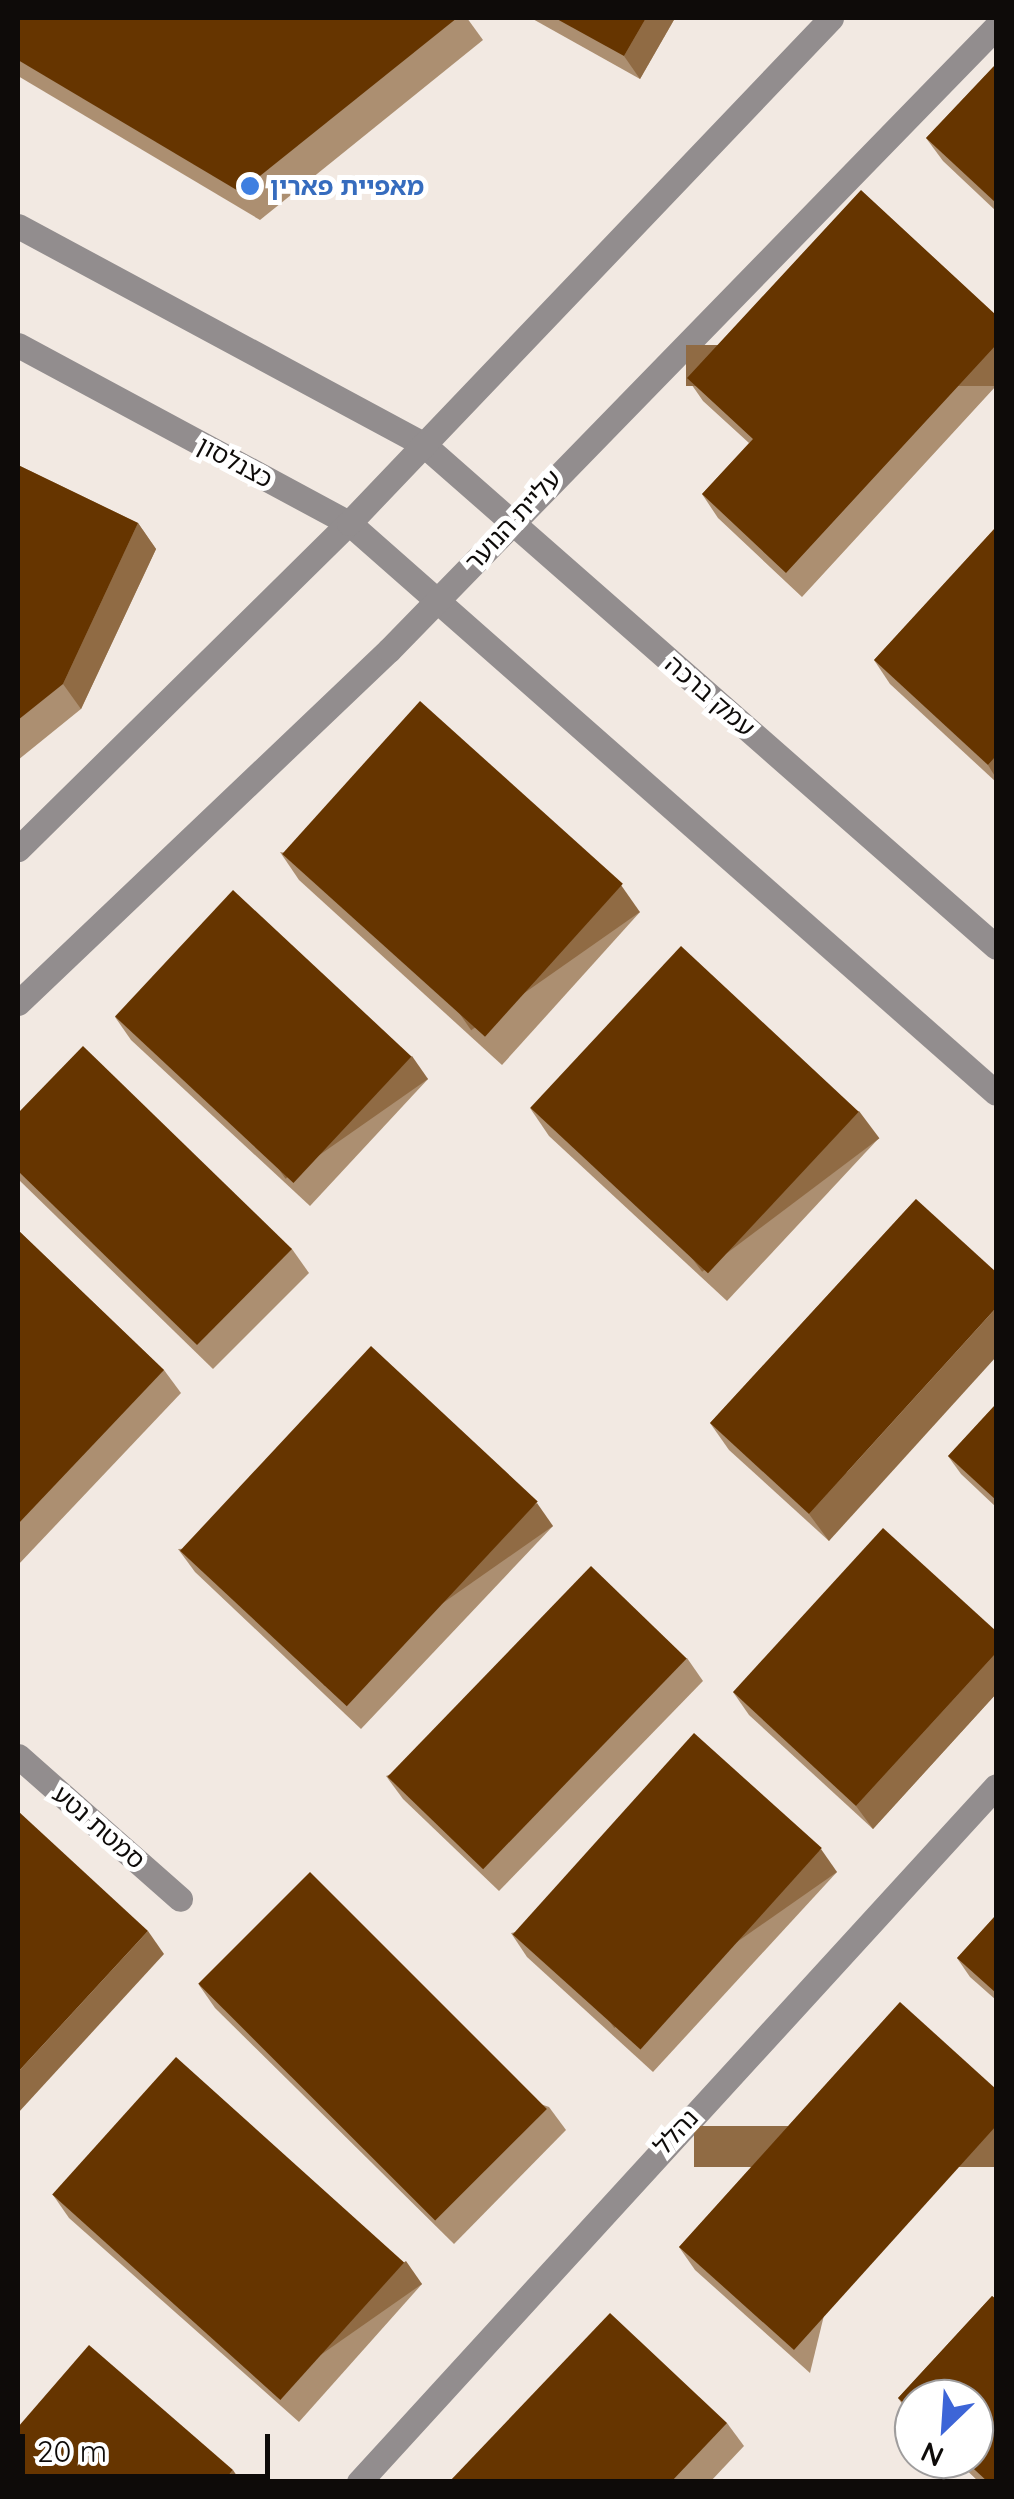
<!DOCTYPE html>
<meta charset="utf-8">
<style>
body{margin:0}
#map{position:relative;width:1014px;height:2499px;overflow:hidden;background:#f2e9e2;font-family:Quicksand,"Noto Sans Hebrew",sans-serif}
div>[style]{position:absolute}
.minor>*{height:25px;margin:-12.5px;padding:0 12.5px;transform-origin:12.5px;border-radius:12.5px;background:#928d8e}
.tertiary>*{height:25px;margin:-12.5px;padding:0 12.5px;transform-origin:12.5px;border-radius:12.5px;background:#928d8e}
.wall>*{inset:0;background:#ac8f71}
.shaded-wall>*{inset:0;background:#906b44;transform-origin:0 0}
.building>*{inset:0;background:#663500;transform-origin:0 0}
.dots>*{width:28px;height:28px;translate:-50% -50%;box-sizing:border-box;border:5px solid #fff;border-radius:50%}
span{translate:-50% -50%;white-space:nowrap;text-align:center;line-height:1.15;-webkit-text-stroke:10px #fff;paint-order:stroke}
.shop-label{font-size:25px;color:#366cbe;font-weight:700}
.left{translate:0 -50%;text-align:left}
.street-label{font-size:25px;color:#0e0b09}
.frame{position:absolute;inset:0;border:20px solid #0e0b09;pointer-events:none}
.north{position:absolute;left:894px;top:2379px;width:100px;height:100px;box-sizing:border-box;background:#fff;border:2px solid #9f9d9d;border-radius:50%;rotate:205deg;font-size:28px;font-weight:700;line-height:40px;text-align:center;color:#0e0b09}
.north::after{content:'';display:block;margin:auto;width:35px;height:45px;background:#3d65d7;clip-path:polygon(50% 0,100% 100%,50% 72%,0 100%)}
.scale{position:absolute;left:20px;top:2434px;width:250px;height:45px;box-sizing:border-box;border:5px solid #0e0b09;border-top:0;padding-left:12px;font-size:30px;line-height:35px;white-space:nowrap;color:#0e0b09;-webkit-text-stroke:8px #fff;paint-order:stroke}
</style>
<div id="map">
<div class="minor">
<div style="left:18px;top:1756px;width:216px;rotate:41.4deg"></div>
<div style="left:359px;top:2482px;width:943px;rotate:-47.53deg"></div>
</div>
<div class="tertiary">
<div style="left:18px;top:226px;width:461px;rotate:28.3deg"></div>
<div style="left:424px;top:445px;width:761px;rotate:41.27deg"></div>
<div style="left:18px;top:345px;width:376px;rotate:28.3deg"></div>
<div style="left:349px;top:523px;width:862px;rotate:41.38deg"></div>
<div style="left:18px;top:849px;width:465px;rotate:-44.6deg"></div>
<div style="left:349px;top:523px;width:698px;rotate:-46.33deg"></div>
<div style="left:18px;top:1003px;width:512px;rotate:-43.58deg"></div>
<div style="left:389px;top:650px;width:870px;rotate:-45.75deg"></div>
</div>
<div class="wall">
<div style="clip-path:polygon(18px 18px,467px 18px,483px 40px,260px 220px,18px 76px)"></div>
<div style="clip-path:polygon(531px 18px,675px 18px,640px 79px)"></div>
<div style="clip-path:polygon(996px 64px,996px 211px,943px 161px,926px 138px)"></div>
<div style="clip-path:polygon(996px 315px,996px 386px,802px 597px,718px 518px,702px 494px,749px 443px,703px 401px,687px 378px)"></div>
<div style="clip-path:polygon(18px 465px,138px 523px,156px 549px,81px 709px,18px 760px)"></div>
<div style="clip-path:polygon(996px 527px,996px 782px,890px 684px,874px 660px)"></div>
<div style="clip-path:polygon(280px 852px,640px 912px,502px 1065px,299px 880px)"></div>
<div style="clip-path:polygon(115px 1017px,428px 1079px,310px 1206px,131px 1040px)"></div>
<div style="clip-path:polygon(530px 1108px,879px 1138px,727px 1301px,549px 1136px)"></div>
<div style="clip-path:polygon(18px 1113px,292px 1249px,309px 1273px,213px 1369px,18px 1179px)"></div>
<div style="clip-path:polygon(916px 1199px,829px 1541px,729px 1450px,710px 1423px)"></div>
<div style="clip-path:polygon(18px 1230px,164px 1370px,181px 1393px,18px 1565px)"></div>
<div style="clip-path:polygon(996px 1404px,996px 1507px,961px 1474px,948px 1456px)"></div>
<div style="clip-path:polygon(553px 1526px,361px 1729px,195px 1572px,178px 1549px)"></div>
<div style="clip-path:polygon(996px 1631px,996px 1694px,873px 1829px,749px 1715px,733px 1692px)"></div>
<div style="clip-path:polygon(687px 1658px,703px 1681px,499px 1891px,403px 1799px,386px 1776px)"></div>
<div style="clip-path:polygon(837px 1872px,653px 2072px,527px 1957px,511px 1933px)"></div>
<div style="clip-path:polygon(996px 1915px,996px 2000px,970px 1977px,957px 1958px)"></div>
<div style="clip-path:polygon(199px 1985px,549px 2107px,566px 2130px,454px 2244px,215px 2008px)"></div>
<div style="clip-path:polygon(900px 2002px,810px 2373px,695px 2270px,679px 2247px)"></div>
<div style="clip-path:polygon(53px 2195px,422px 2284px,299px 2422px,69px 2218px)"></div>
<div style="clip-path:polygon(992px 2296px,996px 2299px,996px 2482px,979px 2482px,955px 2459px,974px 2459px,974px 2399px,914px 2399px,914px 2421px,898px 2398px)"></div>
<div style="clip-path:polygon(727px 2423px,744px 2446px,710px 2482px,449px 2482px)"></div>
</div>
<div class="shaded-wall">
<div style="clip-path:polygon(646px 18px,675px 18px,640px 79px,624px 56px)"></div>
<div style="left:996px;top:345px;width:41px;height:310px;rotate:90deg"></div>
<div style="clip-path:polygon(138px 523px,156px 549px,81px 709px,63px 684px)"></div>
<div style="clip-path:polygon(996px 756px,996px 778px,988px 765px)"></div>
<div style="left:621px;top:885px;width:33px;height:206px;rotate:55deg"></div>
<div style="left:412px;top:1056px;width:28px;height:174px;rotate:55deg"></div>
<div style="left:859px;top:1111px;width:34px;height:222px;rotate:53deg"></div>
<div style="clip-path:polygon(996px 1308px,996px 1357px,829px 1541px,809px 1514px)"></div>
<div style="left:537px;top:1503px;width:28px;height:279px;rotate:55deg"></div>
<div style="clip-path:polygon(996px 1653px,996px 1694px,873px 1829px,856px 1806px)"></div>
<div style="left:821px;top:1849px;width:28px;height:272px;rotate:55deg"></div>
<div style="clip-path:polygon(148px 1931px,164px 1954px,18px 2113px,18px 2072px)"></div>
<div style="left:996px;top:2126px;width:41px;height:302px;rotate:90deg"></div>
<div style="left:406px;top:2261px;width:28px;height:185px;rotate:55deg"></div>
<div style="clip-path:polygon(233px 2470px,241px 2482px,223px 2482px)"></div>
</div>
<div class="building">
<div style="clip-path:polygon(18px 18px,457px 18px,240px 192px,18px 60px)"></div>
<div style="clip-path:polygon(555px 18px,646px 18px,624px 56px)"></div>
<div style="clip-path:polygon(996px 64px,996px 203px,926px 138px)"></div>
<div style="clip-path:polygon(861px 190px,996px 315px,996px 345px,786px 573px,702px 494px,753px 439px,687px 378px)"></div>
<div style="clip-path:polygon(18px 465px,138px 523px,63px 684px,18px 720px)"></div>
<div style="clip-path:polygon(996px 527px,996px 756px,988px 765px,874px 660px)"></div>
<div style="left:420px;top:701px;width:273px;height:206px;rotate:42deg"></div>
<div style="left:233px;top:890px;width:244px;height:173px;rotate:43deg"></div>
<div style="left:681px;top:946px;width:243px;height:221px;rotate:43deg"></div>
<div style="clip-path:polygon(83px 1046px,292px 1249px,197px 1345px,18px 1171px,18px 1113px)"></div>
<div style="clip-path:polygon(916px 1199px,996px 1272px,996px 1308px,809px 1514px,710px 1423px)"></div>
<div style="clip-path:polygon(18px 1230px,164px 1370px,18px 1524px)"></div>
<div style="left:371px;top:1346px;width:228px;height:280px;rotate:43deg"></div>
<div style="clip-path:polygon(996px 1404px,996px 1500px,948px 1456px)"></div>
<div style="clip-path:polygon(883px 1528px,996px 1631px,996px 1653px,856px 1806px,733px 1692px)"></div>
<div style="left:591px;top:1566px;width:133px;height:293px;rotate:44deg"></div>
<div style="left:694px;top:1733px;width:172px;height:271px;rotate:42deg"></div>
<div style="clip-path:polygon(18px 1811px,148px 1931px,18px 2072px)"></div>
<div style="left:310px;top:1872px;width:335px;height:158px;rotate:45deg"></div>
<div style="clip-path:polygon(996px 1915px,996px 1993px,957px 1958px)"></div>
<div style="clip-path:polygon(900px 2002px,996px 2089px,996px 2126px,794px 2350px,679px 2247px)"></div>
<div style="left:176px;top:2057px;width:307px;height:185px;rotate:42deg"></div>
<div style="clip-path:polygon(992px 2296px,996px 2299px,996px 2482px,988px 2482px,963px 2459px,974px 2459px,974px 2399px,914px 2399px,914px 2413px,898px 2398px)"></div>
<div style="clip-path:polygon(610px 2313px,727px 2423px,671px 2482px,449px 2482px)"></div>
<div style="clip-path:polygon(89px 2345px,233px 2470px,223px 2482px,18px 2482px,18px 2427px)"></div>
</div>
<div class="dots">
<div style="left:250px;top:186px;background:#3f7fe0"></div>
</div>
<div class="shop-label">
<span class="left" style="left:270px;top:186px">מאפיית פארין</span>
</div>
<div class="street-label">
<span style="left:235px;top:462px;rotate:28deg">כצנלסון</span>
<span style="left:513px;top:520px;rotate:-47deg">עליית הנוער</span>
<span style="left:710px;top:696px;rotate:41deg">עמק ברכה</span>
<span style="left:99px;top:1827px;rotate:41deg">סמטת נטע</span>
<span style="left:676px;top:2132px;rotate:-47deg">נהלל</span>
</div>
<div class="frame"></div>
<div class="north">N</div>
<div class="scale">20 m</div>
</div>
